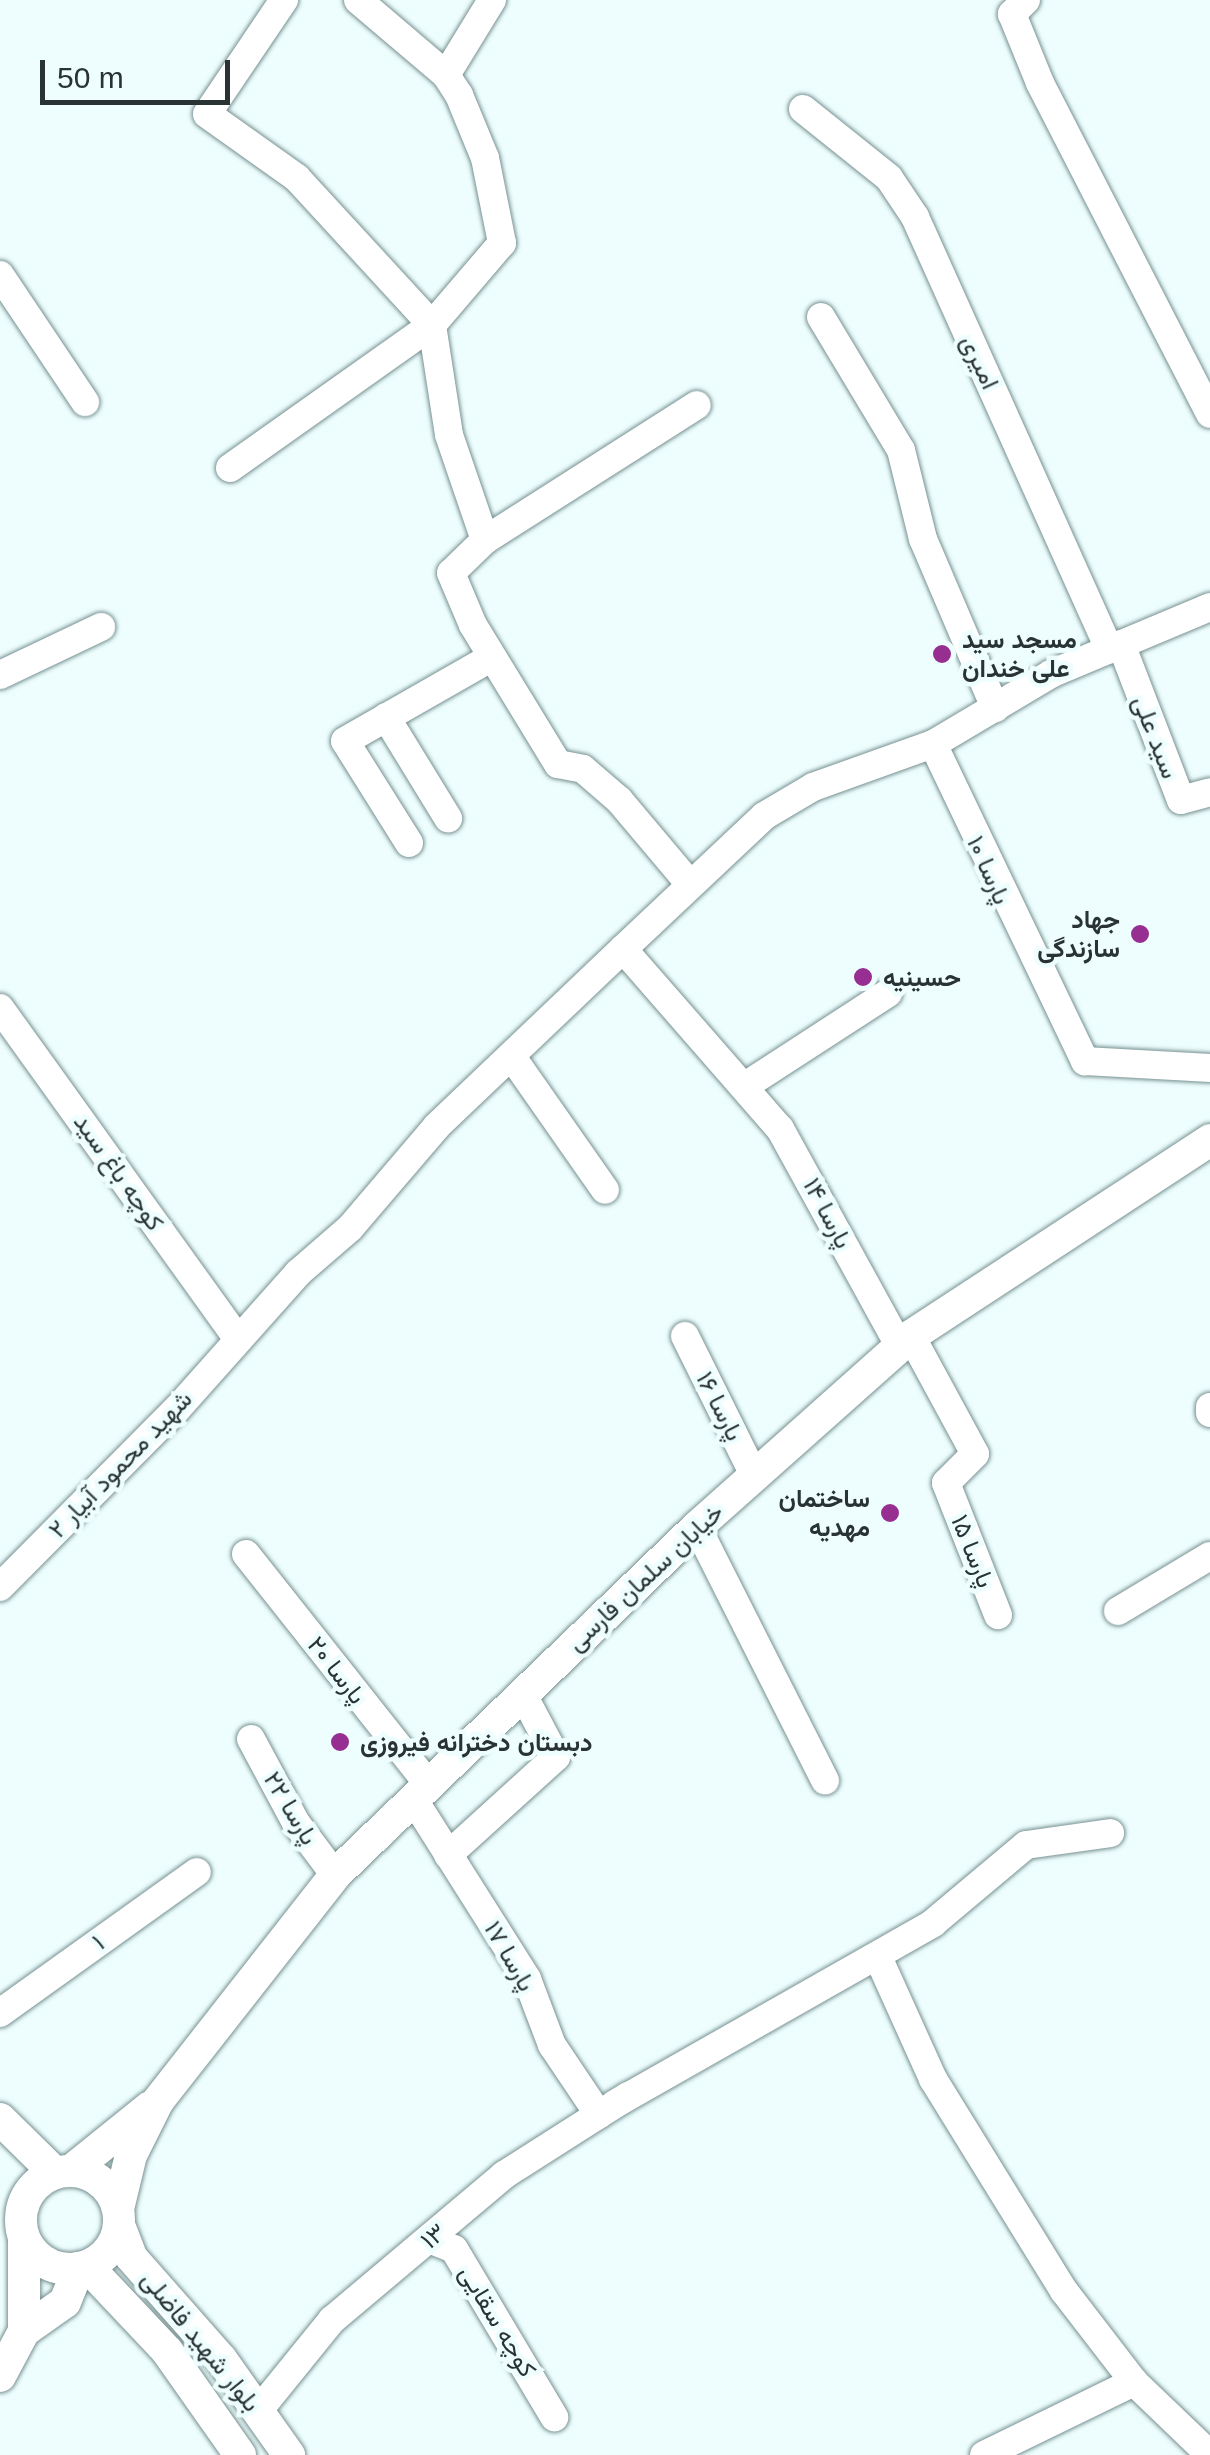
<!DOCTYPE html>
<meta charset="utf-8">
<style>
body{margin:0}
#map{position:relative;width:1210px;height:2455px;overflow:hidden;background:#eefefe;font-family:Helvetica,Vazirmatn,sans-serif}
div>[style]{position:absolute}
.roads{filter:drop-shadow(0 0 2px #779091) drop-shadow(0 0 2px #779091)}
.minor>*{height:28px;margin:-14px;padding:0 14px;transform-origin:14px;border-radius:14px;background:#fff}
.major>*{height:32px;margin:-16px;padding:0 16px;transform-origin:16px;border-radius:16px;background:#fff}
.major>.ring{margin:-16px;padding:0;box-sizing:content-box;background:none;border:32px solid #fff;border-radius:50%}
.dots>*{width:28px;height:28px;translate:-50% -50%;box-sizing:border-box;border:5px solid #eefefe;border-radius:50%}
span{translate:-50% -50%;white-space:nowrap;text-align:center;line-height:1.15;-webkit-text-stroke:9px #eefefe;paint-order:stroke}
.street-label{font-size:25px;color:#293334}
.poi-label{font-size:25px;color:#293334;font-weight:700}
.left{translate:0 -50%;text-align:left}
.right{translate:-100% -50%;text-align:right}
.scale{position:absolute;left:40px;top:60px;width:190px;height:45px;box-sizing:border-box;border:5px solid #293334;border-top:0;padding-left:12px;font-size:30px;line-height:35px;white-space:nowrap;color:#293334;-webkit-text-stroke:8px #eefefe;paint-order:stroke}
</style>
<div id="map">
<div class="roads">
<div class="minor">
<div style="left:358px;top:0;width:116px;rotate:40.4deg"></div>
<div style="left:446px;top:75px;width:24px;rotate:57deg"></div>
<div style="left:459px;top:95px;width:68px;rotate:67.6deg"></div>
<div style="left:485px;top:158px;width:87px;rotate:78.7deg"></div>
<div style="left:502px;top:243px;width:108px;rotate:130.5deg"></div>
<div style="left:432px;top:325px;width:111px;rotate:81.2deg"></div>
<div style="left:449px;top:435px;width:111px;rotate:71.1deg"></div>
<div style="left:485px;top:540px;width:47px;rotate:135.9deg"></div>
<div style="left:451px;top:573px;width:56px;rotate:67.1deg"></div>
<div style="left:473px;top:625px;width:163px;rotate:58.6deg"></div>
<div style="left:558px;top:764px;width:25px;rotate:11deg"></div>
<div style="left:583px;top:769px;width:48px;rotate:40.7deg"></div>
<div style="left:619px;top:800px;width:109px;rotate:49.9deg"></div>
<div style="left:1026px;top:0;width:20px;rotate:135deg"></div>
<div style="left:1012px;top:14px;width:74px;rotate:67.9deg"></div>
<div style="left:1040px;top:83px;width:372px;rotate:62.8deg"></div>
<div style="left:446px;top:75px;width:88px;rotate:-58.5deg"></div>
<div style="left:803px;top:109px;width:110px;rotate:38.7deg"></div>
<div style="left:889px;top:178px;width:47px;rotate:56.3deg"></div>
<div style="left:915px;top:217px;width:474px;rotate:65.8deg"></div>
<div style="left:0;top:275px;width:153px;rotate:56.2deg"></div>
<div style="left:821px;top:317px;width:155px;rotate:59deg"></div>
<div style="left:901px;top:450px;width:92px;rotate:76.1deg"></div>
<div style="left:923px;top:539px;width:184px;rotate:66.9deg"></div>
<div style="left:230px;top:468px;width:247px;rotate:-35.3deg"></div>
<div style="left:432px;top:325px;width:200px;rotate:-132.6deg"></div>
<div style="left:297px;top:178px;width:110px;rotate:-144.6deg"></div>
<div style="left:207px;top:114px;width:138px;rotate:-56deg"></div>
<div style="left:485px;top:540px;width:251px;rotate:-32.5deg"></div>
<div style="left:1210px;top:607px;width:173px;rotate:157.2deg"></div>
<div style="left:1051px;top:674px;width:137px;rotate:149.3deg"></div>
<div style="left:933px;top:744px;width:352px;rotate:64.4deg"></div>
<div style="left:1085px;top:1061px;width:125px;rotate:3.2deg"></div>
<div style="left:1121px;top:644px;width:167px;rotate:69deg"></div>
<div style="left:1181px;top:800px;width:30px;rotate:-15deg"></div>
<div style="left:0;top:675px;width:112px;rotate:-25.4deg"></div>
<div style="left:386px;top:717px;width:119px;rotate:58.5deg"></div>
<div style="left:409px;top:843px;width:120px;rotate:-122.1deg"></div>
<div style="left:345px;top:741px;width:169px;rotate:-29.7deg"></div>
<div style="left:0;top:1008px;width:405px;rotate:54.3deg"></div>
<div style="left:512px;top:1057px;width:162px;rotate:55deg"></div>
<div style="left:748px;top:1084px;width:167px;rotate:-33deg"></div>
<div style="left:685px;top:1336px;width:155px;rotate:63.6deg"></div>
<div style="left:911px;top:1336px;width:134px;rotate:61.5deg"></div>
<div style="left:975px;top:1454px;width:41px;rotate:135deg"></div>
<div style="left:946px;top:1483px;width:142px;rotate:68.5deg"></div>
<div style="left:900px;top:1347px;width:249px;rotate:-118.8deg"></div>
<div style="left:780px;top:1129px;width:239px;rotate:-131.1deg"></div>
<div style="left:623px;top:949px;width:194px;rotate:-43.3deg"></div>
<div style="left:764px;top:816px;width:57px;rotate:-30.6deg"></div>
<div style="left:813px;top:787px;width:127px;rotate:-19.7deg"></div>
<div style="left:1210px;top:1407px;width:6px;rotate:90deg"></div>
<div style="left:697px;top:1527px;width:284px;rotate:63.2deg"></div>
<div style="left:246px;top:1554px;width:295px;rotate:51.6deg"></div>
<div style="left:0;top:1587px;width:251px;rotate:-45.2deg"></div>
<div style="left:177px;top:1409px;width:182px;rotate:-48.3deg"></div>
<div style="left:298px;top:1273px;width:69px;rotate:-40.9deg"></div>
<div style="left:350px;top:1228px;width:134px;rotate:-49.5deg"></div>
<div style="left:437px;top:1126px;width:257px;rotate:-43.6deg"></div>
<div style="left:1118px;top:1611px;width:107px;rotate:-30.9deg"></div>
<div style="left:251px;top:1739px;width:95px;rotate:61.8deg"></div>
<div style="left:296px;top:1823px;width:65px;rotate:53.1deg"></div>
<div style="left:414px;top:1800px;width:212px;rotate:57.7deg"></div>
<div style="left:527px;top:1979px;width:71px;rotate:69.3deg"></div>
<div style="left:552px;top:2045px;width:84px;rotate:56.1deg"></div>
<div style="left:448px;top:1855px;width:146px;rotate:-42.2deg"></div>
<div style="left:556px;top:1757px;width:72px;rotate:-118deg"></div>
<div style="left:878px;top:1957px;width:134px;rotate:65.7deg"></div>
<div style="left:933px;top:2079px;width:249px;rotate:58.3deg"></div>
<div style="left:1064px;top:2291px;width:115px;rotate:52.4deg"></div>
<div style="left:1134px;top:2382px;width:105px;rotate:43.8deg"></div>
<div style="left:0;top:2013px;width:242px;rotate:-35.6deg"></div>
<div style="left:615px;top:2104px;width:366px;rotate:-29.6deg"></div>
<div style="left:933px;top:1923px;width:121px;rotate:-40deg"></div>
<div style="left:1026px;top:1845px;width:85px;rotate:-8.1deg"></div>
<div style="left:429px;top:2239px;width:27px;rotate:22deg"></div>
<div style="left:454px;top:2249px;width:196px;rotate:59.2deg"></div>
<div style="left:259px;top:2410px;width:116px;rotate:-51deg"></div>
<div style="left:332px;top:2320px;width:225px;rotate:-40.1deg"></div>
<div style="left:504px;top:2175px;width:147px;rotate:-32.5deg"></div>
<div style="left:984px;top:2455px;width:167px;rotate:-26deg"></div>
</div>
<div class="major">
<div style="left:0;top:2119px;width:77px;rotate:44.5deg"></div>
<div style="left:72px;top:2170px;width:100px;rotate:-38.9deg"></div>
<div class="ring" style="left:21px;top:2171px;width:66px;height:66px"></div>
<div style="left:118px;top:2209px;width:56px;rotate:-76.5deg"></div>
<div style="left:131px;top:2155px;width:60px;rotate:-63.4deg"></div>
<div style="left:158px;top:2101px;width:287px;rotate:-51.9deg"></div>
<div style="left:335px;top:1875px;width:502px;rotate:-43.87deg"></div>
<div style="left:697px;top:1527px;width:287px;rotate:-41.7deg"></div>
<div style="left:911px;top:1336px;width:358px;rotate:-33.2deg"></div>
<div style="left:119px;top:2225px;width:34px;rotate:69deg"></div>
<div style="left:131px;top:2257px;width:136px;rotate:48.6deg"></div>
<div style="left:221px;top:2359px;width:118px;rotate:54.7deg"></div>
<div style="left:87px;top:2266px;width:117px;rotate:46.7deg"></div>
<div style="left:167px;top:2351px;width:127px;rotate:54.9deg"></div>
<div style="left:24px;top:2331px;width:50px;rotate:-35.3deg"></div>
<div style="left:65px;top:2302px;width:37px;rotate:-68deg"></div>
<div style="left:0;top:2376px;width:51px;rotate:-61.9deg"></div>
<div style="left:24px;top:2331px;width:92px;rotate:-90deg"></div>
</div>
</div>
<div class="dots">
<div style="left:942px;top:654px;background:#972f92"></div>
<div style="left:1140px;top:934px;background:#972f92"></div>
<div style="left:863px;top:977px;background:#972f92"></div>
<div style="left:890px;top:1513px;background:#972f92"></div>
<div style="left:340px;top:1742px;background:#972f92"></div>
</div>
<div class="street-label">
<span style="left:980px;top:362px;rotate:65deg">امیری</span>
<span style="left:1156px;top:737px;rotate:69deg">سید علی</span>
<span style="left:989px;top:870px;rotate:66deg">پارسا ۱۰</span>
<span style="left:119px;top:1172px;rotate:55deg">کوچه باغ سید</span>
<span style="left:828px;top:1213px;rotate:62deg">پارسا ۱۴</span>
<span style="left:720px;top:1406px;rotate:63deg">پارسا ۱۶</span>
<span style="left:120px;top:1464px;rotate:-46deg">شهید محمود آبیار ۲</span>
<span style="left:973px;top:1551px;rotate:68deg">پارسا ۱۵</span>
<span style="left:645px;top:1577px;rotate:-43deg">خیابان سلمان فارسی</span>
<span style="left:337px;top:1670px;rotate:52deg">پارسا ۲۰</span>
<span style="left:291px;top:1808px;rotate:59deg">پارسا ۲۲</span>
<span style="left:98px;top:1942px;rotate:-36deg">۱</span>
<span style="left:510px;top:1956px;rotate:60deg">پارسا ۱۷</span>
<span style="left:433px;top:2236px;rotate:-40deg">۱۳</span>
<span style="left:498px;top:2321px;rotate:59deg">کوچه سقایی</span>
<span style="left:201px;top:2341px;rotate:51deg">بلوار شهید فاضلی</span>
</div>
<div class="poi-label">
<span class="left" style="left:962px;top:654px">مسجد سید<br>علی خندان</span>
<span class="right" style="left:1120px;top:934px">جهاد<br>سازندگی</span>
<span class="left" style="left:883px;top:977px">حسینیه</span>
<span class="right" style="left:870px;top:1513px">ساختمان<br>مهدیه</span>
<span class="left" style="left:360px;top:1742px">دبستان دخترانه فیروزی</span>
</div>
<div class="scale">50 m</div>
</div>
